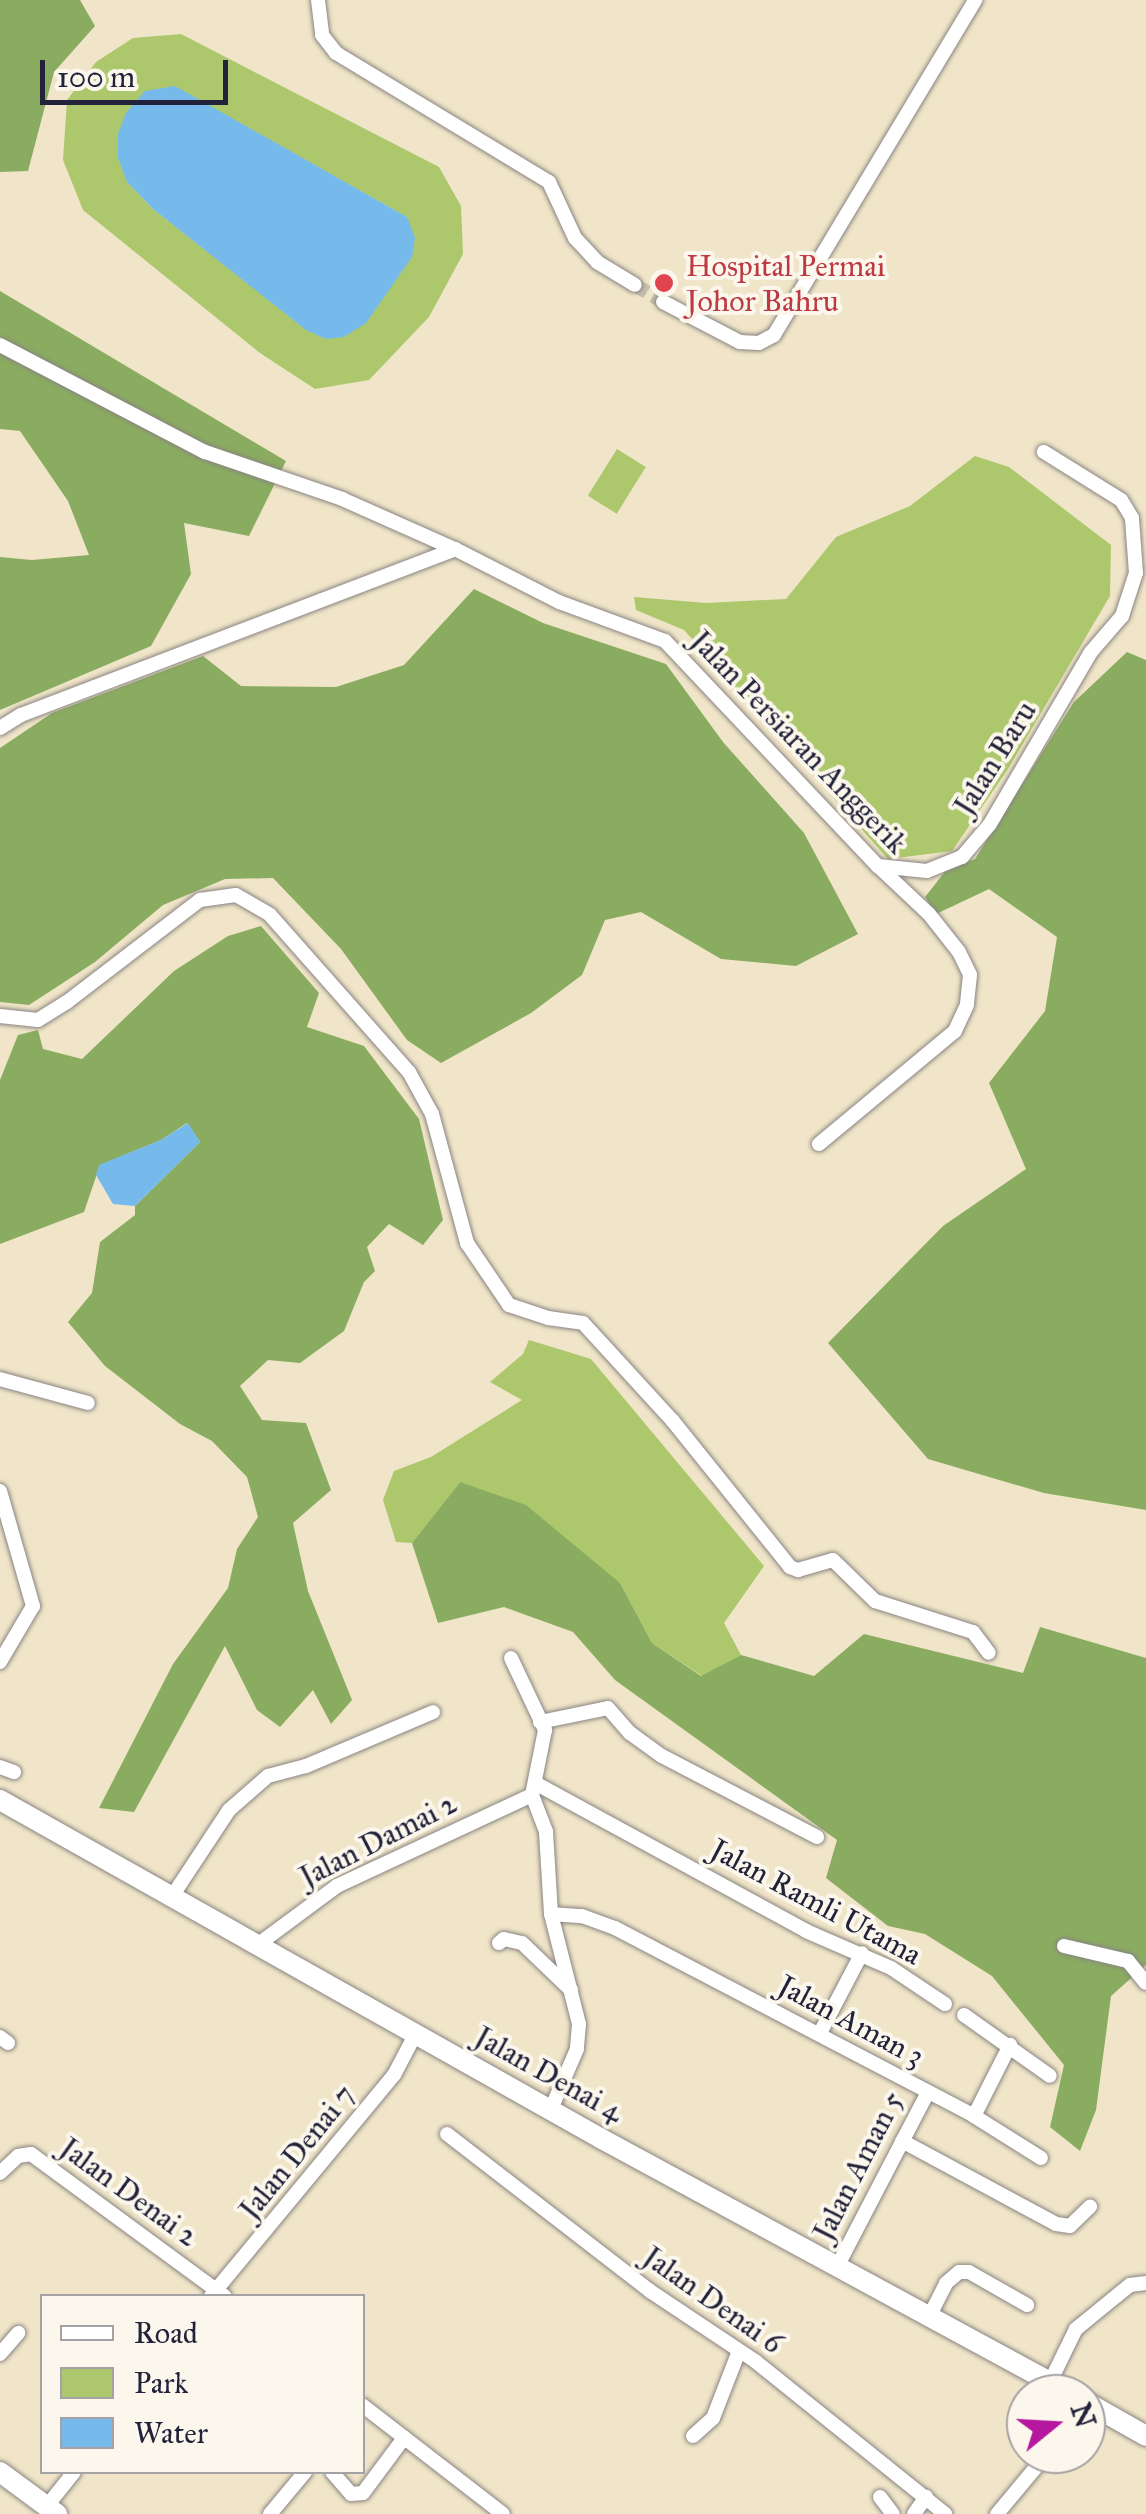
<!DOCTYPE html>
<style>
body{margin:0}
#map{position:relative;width:1146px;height:2514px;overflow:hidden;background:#f0e5c8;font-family:"IM FELL Great Primer",serif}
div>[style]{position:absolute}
.green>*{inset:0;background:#adc76d;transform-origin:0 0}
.forest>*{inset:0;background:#8aac60}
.water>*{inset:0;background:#76baec}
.street-tunnel>*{height:14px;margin-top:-7px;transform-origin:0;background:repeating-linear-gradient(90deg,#c7beac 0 14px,transparent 0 21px)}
.roads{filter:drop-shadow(0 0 2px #898482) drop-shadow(0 0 2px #898482)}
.street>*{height:14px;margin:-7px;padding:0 7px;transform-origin:7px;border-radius:7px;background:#fff}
.secondary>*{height:20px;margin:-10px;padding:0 10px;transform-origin:10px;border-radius:10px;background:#fff}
.dots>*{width:28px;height:28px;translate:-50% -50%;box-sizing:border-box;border:5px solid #fbf7ec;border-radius:50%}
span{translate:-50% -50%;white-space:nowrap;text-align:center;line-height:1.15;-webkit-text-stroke:8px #fbf7ec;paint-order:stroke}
.health-label{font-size:30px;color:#be3a42}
.left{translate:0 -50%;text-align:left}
.street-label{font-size:30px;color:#22223b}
.legend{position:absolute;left:40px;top:2294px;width:325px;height:180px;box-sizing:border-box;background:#fbf7ec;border:2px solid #a4a2a5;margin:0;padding:12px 18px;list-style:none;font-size:30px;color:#22223b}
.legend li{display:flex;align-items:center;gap:20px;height:50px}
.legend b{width:50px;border:2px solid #a4a2a5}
.north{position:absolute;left:1006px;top:2374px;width:100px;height:100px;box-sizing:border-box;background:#fbf7ec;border:2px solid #a4a2a5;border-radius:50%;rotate:72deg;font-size:28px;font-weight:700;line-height:40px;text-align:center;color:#22223b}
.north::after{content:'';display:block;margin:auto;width:35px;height:45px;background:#b5179e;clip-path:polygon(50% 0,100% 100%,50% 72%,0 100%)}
.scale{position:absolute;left:40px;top:60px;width:188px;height:45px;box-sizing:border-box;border:5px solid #22223b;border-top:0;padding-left:12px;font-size:30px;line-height:35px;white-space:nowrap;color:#22223b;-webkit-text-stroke:8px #fbf7ec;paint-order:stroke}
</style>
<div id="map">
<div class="green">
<div style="clip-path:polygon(evenodd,181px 34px,439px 167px,461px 206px,463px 254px,429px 317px,369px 380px,315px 389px,260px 353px,83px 210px,63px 160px,67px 100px,96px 62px,133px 38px,181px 34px,175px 87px,407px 217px,326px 339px,306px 329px,153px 209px,127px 182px,175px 87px)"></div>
<div style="left:617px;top:449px;width:34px;height:55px;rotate:32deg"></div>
<div style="clip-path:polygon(975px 456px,1009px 467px,1111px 545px,1110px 596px,1008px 769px,952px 851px,888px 859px,684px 630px,636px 610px,634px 597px,706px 603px,786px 599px,836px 537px,910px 506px)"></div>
<div style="clip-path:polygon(529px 1340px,591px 1359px,764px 1566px,724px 1623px,741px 1655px,702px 1676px,652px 1643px,620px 1583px,460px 1482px,412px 1543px,396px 1542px,383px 1500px,394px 1471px,431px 1457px,522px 1400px,490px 1382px,523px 1354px)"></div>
</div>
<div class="forest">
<div style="clip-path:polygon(0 0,80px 0,95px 26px,54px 72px,28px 171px,0 172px)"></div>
<div style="clip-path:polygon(0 291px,286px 461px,249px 536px,184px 523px,191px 574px,151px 646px,0 710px,0 557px,32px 560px,89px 555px,68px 501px,20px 431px,0 429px)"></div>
<div style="clip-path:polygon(474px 589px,543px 623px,666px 664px,723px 742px,804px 833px,858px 934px,796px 966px,721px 959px,641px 912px,605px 920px,582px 975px,531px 1013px,441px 1063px,407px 1040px,341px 949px,273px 878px,225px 879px,163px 905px,95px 962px,29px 1005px,0 1002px,0 748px,52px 713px,203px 656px,241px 686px,336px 687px,404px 665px)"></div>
<div style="clip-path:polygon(1127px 652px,1146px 660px,1146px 1510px,1044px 1493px,928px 1459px,828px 1343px,943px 1226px,1026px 1169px,989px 1083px,1045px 1011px,1057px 937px,989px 889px,936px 914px,925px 897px,947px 869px,975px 859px,1074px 702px)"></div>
<div style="clip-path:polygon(261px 926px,319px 993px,307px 1027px,364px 1046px,419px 1119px,443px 1220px,423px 1245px,389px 1224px,367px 1247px,375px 1271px,364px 1282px,344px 1331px,300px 1363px,268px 1360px,240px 1386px,262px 1420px,306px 1423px,331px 1490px,293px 1523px,308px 1591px,352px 1700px,331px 1724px,313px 1690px,280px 1727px,257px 1710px,225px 1646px,134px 1812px,99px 1808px,173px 1664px,228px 1588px,237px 1549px,258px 1517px,247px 1477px,212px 1441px,180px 1424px,105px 1366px,68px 1322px,92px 1293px,100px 1242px,135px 1215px,135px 1206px,200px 1142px,187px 1123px,161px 1140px,100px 1165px,84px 1212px,0 1244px,0 1080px,18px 1035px,38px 1030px,43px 1049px,82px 1059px,174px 971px,228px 936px)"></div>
<div style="clip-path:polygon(460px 1482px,526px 1505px,620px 1583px,652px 1643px,701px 1676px,741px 1655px,814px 1676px,864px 1634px,1023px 1673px,1040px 1627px,1146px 1658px,1146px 1965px,1111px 1996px,1096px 2110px,1080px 2151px,1050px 2127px,1064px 2065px,992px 1976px,925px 1934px,888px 1926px,826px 1878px,837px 1840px,615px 1680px,573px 1632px,504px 1607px,438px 1623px,412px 1543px)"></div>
</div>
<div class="water">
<div style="clip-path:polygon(175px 86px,407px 217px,415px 238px,412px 257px,366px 323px,344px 337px,326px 339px,306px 330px,153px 209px,127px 182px,118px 158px,118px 134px,126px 113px,145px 91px)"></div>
<div style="clip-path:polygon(188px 1123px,200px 1142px,135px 1206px,113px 1204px,96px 1175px,99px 1165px,161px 1140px)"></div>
</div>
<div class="street-tunnel">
<div style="left:635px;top:285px;width:33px;rotate:31deg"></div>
</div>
<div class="roads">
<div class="street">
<div style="left:318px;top:0;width:35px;rotate:83deg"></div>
<div style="left:322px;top:35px;width:23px;rotate:52deg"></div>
<div style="left:336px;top:53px;width:249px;rotate:31.2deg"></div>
<div style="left:549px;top:182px;width:62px;rotate:65.1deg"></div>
<div style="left:575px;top:238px;width:33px;rotate:47deg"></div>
<div style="left:597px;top:262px;width:44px;rotate:31.2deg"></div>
<div style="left:663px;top:302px;width:87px;rotate:27.5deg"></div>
<div style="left:740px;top:342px;width:19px;rotate:3deg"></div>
<div style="left:759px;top:343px;width:17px;rotate:-28deg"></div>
<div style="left:774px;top:335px;width:391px;rotate:-59deg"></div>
<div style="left:0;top:345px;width:231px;rotate:27.6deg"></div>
<div style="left:205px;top:452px;width:145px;rotate:18.9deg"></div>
<div style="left:342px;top:499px;width:124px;rotate:23.9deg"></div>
<div style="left:0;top:728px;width:25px;rotate:-32deg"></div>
<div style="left:21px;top:715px;width:465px;rotate:-20.9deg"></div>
<div style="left:455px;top:549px;width:117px;rotate:27deg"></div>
<div style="left:559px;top:602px;width:113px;rotate:20.2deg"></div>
<div style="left:665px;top:641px;width:310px;rotate:46.6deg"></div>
<div style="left:878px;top:866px;width:70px;rotate:43.3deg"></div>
<div style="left:929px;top:914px;width:48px;rotate:51.7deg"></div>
<div style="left:959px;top:952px;width:25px;rotate:64deg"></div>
<div style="left:970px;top:975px;width:30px;rotate:96deg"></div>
<div style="left:967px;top:1005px;width:29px;rotate:115deg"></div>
<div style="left:955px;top:1031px;width:177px;rotate:140.3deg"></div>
<div style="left:878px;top:866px;width:49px;rotate:5.8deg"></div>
<div style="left:927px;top:871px;width:38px;rotate:-22deg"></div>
<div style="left:962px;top:857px;width:43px;rotate:-49.7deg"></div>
<div style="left:990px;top:824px;width:199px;rotate:-59.6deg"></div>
<div style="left:1091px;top:652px;width:48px;rotate:-49.3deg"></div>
<div style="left:1122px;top:616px;width:45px;rotate:-72deg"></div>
<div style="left:1136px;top:573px;width:55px;rotate:-94.2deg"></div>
<div style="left:1132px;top:518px;width:21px;rotate:-121deg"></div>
<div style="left:1121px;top:500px;width:91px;rotate:-148.1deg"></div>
<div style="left:0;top:1016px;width:38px;rotate:6deg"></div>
<div style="left:38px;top:1020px;width:34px;rotate:-32deg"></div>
<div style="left:67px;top:1002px;width:168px;rotate:-37.5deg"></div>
<div style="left:200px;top:900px;width:36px;rotate:-8deg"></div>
<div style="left:236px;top:895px;width:39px;rotate:30deg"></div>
<div style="left:270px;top:915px;width:210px;rotate:48.5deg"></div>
<div style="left:409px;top:1072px;width:48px;rotate:61.3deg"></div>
<div style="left:432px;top:1114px;width:134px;rotate:74.8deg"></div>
<div style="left:467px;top:1243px;width:75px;rotate:55.9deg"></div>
<div style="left:509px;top:1305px;width:41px;rotate:18.4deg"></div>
<div style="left:548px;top:1318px;width:35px;rotate:8deg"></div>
<div style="left:583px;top:1323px;width:132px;rotate:47.5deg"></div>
<div style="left:672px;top:1420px;width:189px;rotate:51.2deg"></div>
<div style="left:790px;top:1567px;width:9px;rotate:21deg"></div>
<div style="left:798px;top:1570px;width:36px;rotate:-16deg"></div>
<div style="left:833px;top:1560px;width:59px;rotate:44.3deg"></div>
<div style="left:875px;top:1601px;width:103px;rotate:17.6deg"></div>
<div style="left:973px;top:1632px;width:26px;rotate:53deg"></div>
<div style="left:0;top:1379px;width:91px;rotate:15.3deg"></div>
<div style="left:0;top:1491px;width:120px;rotate:74deg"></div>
<div style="left:33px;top:1606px;width:65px;rotate:120.5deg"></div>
<div style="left:511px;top:1658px;width:80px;rotate:64.7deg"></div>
<div style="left:545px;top:1730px;width:66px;rotate:101.3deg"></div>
<div style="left:532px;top:1795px;width:40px;rotate:69deg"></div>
<div style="left:546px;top:1832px;width:82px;rotate:86.5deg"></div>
<div style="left:551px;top:1914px;width:114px;rotate:75.7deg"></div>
<div style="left:579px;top:2024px;width:25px;rotate:95deg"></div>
<div style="left:577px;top:2049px;width:65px;rotate:113.4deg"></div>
<div style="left:540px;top:1722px;width:69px;rotate:-11.6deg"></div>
<div style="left:608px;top:1708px;width:33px;rotate:49deg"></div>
<div style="left:630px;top:1733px;width:39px;rotate:36deg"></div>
<div style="left:662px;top:1756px;width:175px;rotate:27.6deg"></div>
<div style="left:0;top:1767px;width:15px;rotate:20deg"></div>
<div style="left:535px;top:1783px;width:309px;rotate:28.6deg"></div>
<div style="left:806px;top:1931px;width:93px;rotate:23.5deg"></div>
<div style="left:891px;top:1968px;width:65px;rotate:33.7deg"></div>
<div style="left:171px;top:1898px;width:105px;rotate:-56.6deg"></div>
<div style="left:229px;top:1810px;width:52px;rotate:-41.1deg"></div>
<div style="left:268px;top:1776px;width:39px;rotate:-15deg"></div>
<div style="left:306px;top:1766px;width:138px;rotate:-23deg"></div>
<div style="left:551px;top:1914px;width:31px;rotate:4deg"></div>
<div style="left:582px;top:1916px;width:35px;rotate:20deg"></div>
<div style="left:615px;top:1928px;width:405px;rotate:27.6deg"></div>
<div style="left:974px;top:2116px;width:79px;rotate:32.1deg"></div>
<div style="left:499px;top:1943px;width:6px;rotate:-39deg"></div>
<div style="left:504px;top:1939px;width:18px;rotate:13deg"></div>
<div style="left:522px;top:1943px;width:68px;rotate:43.8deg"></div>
<div style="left:256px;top:1946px;width:101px;rotate:-36.5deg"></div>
<div style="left:337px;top:1886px;width:215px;rotate:-25deg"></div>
<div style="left:1064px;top:1946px;width:66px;rotate:13.2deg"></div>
<div style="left:1128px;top:1961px;width:28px;rotate:51deg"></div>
<div style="left:964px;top:2015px;width:105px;rotate:35.3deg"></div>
<div style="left:820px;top:2033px;width:90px;rotate:-62.3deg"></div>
<div style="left:0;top:2037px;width:10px;rotate:37deg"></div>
<div style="left:974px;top:2116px;width:80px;rotate:-63.1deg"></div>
<div style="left:447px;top:2134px;width:257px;rotate:37.7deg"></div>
<div style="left:650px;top:2291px;width:126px;rotate:33.7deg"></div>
<div style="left:755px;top:2361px;width:244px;rotate:38.8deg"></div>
<div style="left:902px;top:2141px;width:175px;rotate:28.3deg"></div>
<div style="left:1056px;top:2224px;width:14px;rotate:8deg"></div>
<div style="left:1070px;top:2226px;width:28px;rotate:-44deg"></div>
<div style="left:0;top:2173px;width:25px;rotate:-43deg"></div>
<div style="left:18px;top:2156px;width:13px;rotate:-9deg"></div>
<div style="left:31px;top:2154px;width:240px;rotate:36.3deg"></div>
<div style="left:838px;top:2265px;width:193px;rotate:-62.5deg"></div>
<div style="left:211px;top:2296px;width:287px;rotate:-50.4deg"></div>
<div style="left:394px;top:2075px;width:45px;rotate:-62.3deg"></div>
<div style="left:930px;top:2315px;width:36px;rotate:-63deg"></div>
<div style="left:946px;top:2283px;width:17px;rotate:-40deg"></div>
<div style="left:959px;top:2272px;width:10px"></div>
<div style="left:969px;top:2272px;width:67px;rotate:29.6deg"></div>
<div style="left:0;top:2354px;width:28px;rotate:-49deg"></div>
<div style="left:1050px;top:2382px;width:59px;rotate:-63.9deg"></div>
<div style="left:1076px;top:2329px;width:70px;rotate:-39.2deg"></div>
<div style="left:1130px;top:2285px;width:16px;rotate:-7deg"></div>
<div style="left:362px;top:2405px;width:178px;rotate:37.7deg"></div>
<div style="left:693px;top:2436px;width:27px;rotate:-42deg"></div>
<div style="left:713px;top:2418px;width:72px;rotate:-68.8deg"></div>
<div style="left:332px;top:2472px;width:29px;rotate:49deg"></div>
<div style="left:351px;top:2494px;width:12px;rotate:-5deg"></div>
<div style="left:363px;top:2493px;width:69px;rotate:-53.3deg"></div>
<div style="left:880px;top:2497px;width:21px;rotate:53deg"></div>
<div style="left:47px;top:2506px;width:43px;rotate:-51.5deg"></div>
<div style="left:270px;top:2514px;width:55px;rotate:-50.2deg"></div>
<div style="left:914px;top:2514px;width:21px;rotate:-55deg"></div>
<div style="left:997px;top:2514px;width:78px;rotate:-50.2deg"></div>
</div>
<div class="secondary">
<div style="left:0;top:1800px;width:689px;rotate:29.39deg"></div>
<div style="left:600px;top:2138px;width:537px;rotate:28.47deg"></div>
<div style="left:1086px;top:2402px;width:69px;rotate:29.5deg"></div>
<div style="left:0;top:2472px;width:71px;rotate:36.4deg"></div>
</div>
</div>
<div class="dots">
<div style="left:664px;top:283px;background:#e0444e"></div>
</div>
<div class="health-label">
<span class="left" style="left:686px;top:283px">Hospital Permai<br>Johor Bahru</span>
</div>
<div class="street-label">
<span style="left:799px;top:742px;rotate:46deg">Jalan Persiaran Anggerik</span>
<span style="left:995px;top:758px;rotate:-58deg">Jalan Baru</span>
<span style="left:378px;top:1840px;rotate:-27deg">Jalan Damai 2</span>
<span style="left:816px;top:1902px;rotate:28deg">Jalan Ramli Utama</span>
<span style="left:851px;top:2021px;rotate:28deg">Jalan Aman 3</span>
<span style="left:549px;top:2074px;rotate:29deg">Jalan Denai 4</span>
<span style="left:297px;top:2152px;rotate:-51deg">Jalan Denai 7</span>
<span style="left:858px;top:2166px;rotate:-63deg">Jalan Aman 5</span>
<span style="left:129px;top:2192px;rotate:36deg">Jalan Denai 2</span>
<span style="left:713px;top:2300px;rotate:35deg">Jalan Denai 6</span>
</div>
<ul class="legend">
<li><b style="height:12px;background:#fff"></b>Road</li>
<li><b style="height:28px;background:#adc76d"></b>Park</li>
<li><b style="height:28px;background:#76baec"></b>Water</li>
</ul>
<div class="north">N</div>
<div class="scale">100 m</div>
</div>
